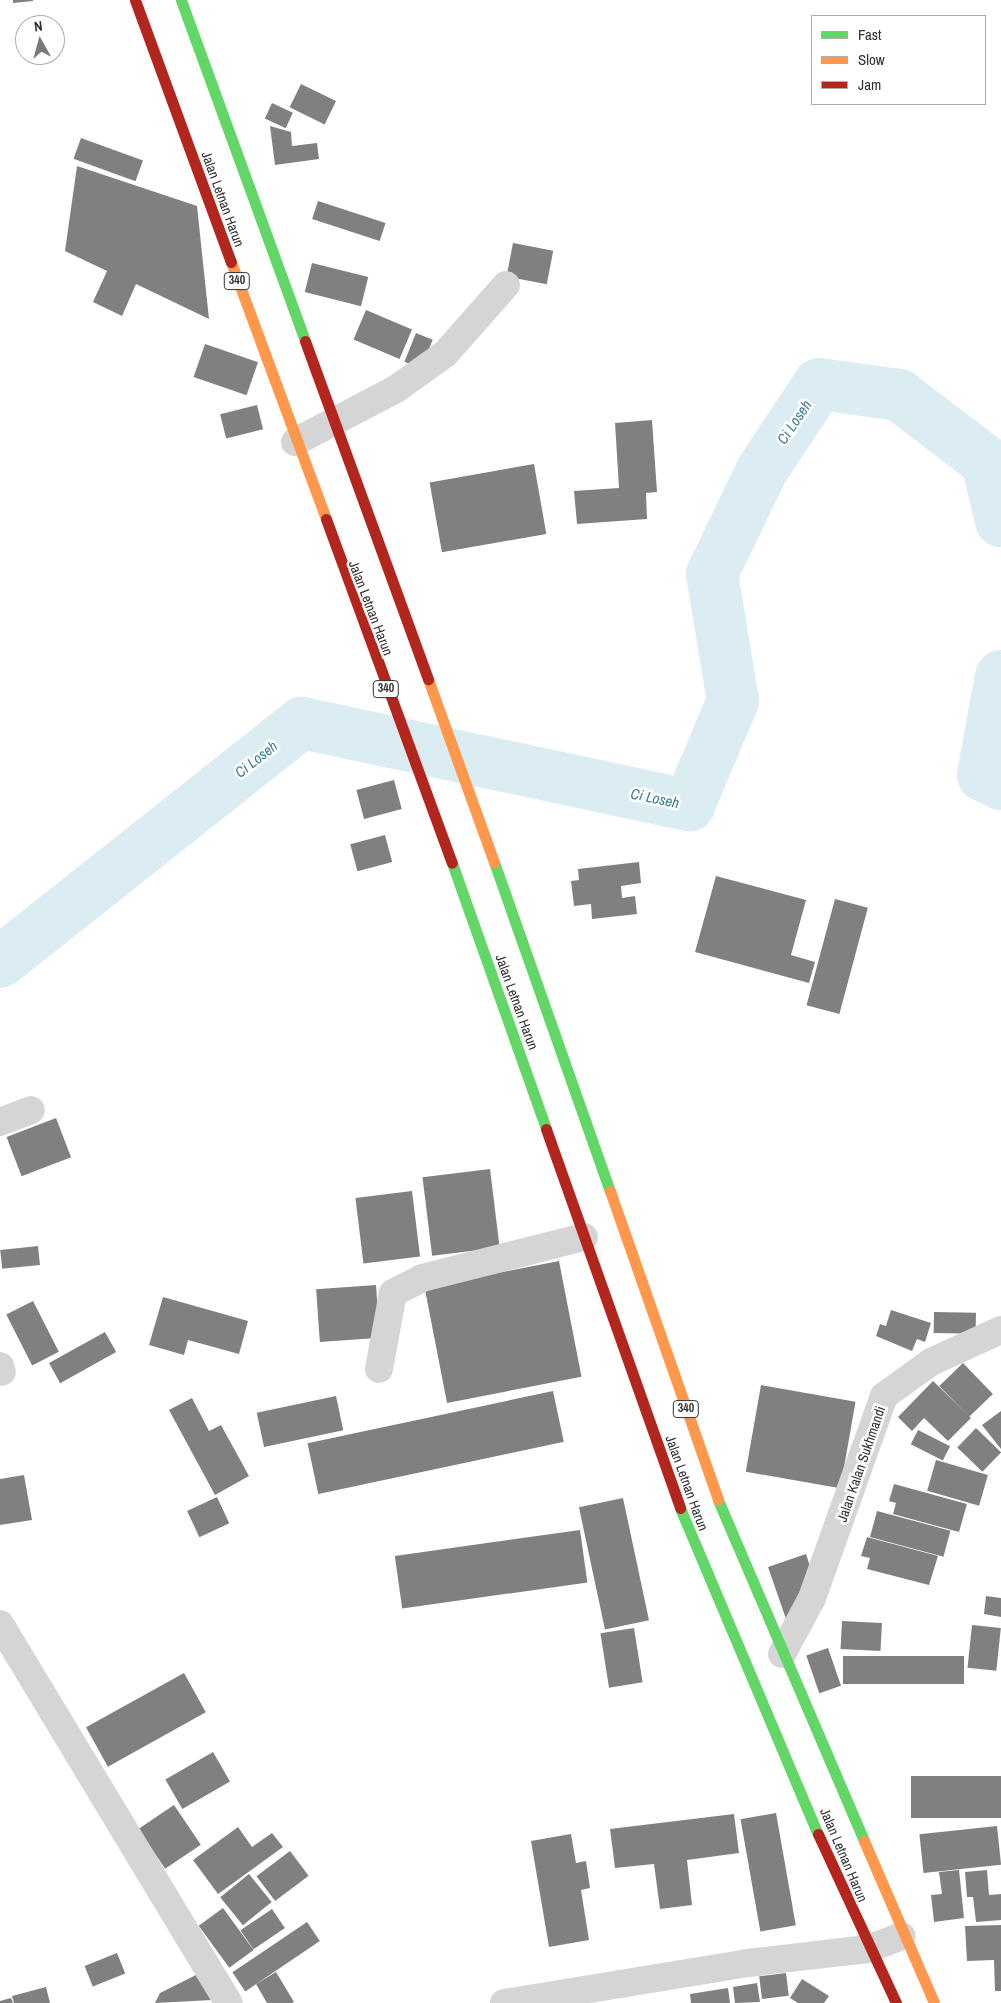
<!DOCTYPE html>
<style>
body{margin:0}
#map{position:relative;width:1001px;height:2003px;overflow:hidden;background:#fff;font-family:"Archivo Narrow",sans-serif}
div>[style]{position:absolute}
.river>*{height:52px;margin:-26px;padding:0 26px;transform-origin:26px;border-radius:26px;background:#dbecf3}
.building>*{inset:0;background:#808080;transform-origin:0 0}
.street>*{height:28px;margin:-14px;padding:0 14px;transform-origin:14px;border-radius:14px;background:#d5d5d5}
.fast>*{height:11px;margin:-5.5px;padding:0 5.5px;transform-origin:5.5px;border-radius:5.5px;background:#63d668}
.slow>*{height:11px;margin:-5.5px;padding:0 5.5px;transform-origin:5.5px;border-radius:5.5px;background:#ff974d}
.jam>*{height:11px;margin:-5.5px;padding:0 5.5px;transform-origin:5.5px;border-radius:5.5px;background:#b3261e}
span{translate:-50% -50%;white-space:nowrap;text-align:center;line-height:1.15;-webkit-text-stroke:5px #fff;paint-order:stroke}
.shield-label span{padding:1px 4px;background:#fff;border:1px solid;border-radius:4px;-webkit-text-stroke-width:0}
.shield-label{font-size:12px;color:#313131;font-weight:700}
.street-label{font-size:14px;color:#313131}
.water-label{font-size:15px;color:#3b7e98;font-style:italic}
.legend{position:absolute;left:811px;top:15px;width:175px;height:90px;box-sizing:border-box;background:#fff;border:1px solid #adadad;margin:0;padding:6px 9px;list-style:none;font-size:15px;color:#313131}
.legend li{display:flex;align-items:center;gap:10px;height:25px}
.legend b{width:25px;border:1px solid #adadad}
.north{position:absolute;left:15px;top:15px;width:50px;height:50px;box-sizing:border-box;background:#fff;border:1px solid #adadad;border-radius:50%;rotate:353deg;font-size:14px;font-weight:700;line-height:20px;text-align:center;color:#313131}
.north::after{content:'';display:block;margin:auto;width:18px;height:22px;background:#797979;clip-path:polygon(50% 0,100% 100%,50% 72%,0 100%)}
</style>
<div id="map">
<div class="river">
<div style="left:1001px;top:676px;width:101px;rotate:100.3deg"></div>
<div style="left:983px;top:775px;width:20px;rotate:27deg"></div>
<div style="left:0;top:962px;width:385px;rotate:-38.4deg"></div>
<div style="left:302px;top:723px;width:396px;rotate:12deg"></div>
<div style="left:689px;top:805px;width:113px;rotate:-67.1deg"></div>
<div style="left:733px;top:701px;width:129px;rotate:-99.4deg"></div>
<div style="left:712px;top:574px;width:115px;rotate:-64.3deg"></div>
<div style="left:762px;top:470px;width:103px;rotate:-56.5deg"></div>
<div style="left:819px;top:384px;width:81px;rotate:7.8deg"></div>
<div style="left:899px;top:395px;width:111px;rotate:37.3deg"></div>
<div style="left:987px;top:462px;width:61px;rotate:76.7deg"></div>
</div>
<div class="building">
<div style="clip-path:polygon(13px 0,33px 0,33px 1px,13px 3px)"></div>
<div style="left:301px;top:84px;width:39px;height:26px;rotate:26deg"></div>
<div style="left:272px;top:103px;width:23px;height:17px;rotate:25deg"></div>
<div style="clip-path:polygon(270px 126px,291px 132px,292px 146px,317px 143px,319px 159px,275px 165px)"></div>
<div style="left:81px;top:138px;width:66px;height:22px;rotate:20deg"></div>
<div style="clip-path:polygon(77px 166px,197px 206px,209px 319px,136px 284px,122px 316px,93px 302px,107px 271px,65px 251px)"></div>
<div style="left:318px;top:201px;width:71px;height:19px;rotate:18deg"></div>
<div style="left:513px;top:243px;width:41px;height:34px;rotate:11deg"></div>
<div style="left:312px;top:263px;width:58px;height:30px;rotate:14deg"></div>
<div style="left:366px;top:310px;width:50px;height:32px;rotate:23deg"></div>
<div style="left:416px;top:333px;width:18px;height:31px;rotate:22deg"></div>
<div style="left:205px;top:344px;width:56px;height:35px;rotate:19deg"></div>
<div style="left:257px;top:405px;width:25px;height:38px;rotate:76deg"></div>
<div style="clip-path:polygon(652px 420px,657px 492px,646px 493px,647px 519px,577px 524px,574px 491px,619px 488px,615px 423px)"></div>
<div style="left:534px;top:464px;width:71px;height:106px;rotate:80deg"></div>
<div style="left:394px;top:780px;width:30px;height:39px;rotate:75deg"></div>
<div style="left:385px;top:835px;width:28px;height:36px;rotate:75deg"></div>
<div style="clip-path:polygon(639px 862px,641px 883px,621px 886px,622px 898px,635px 896px,637px 914px,592px 919px,591px 904px,574px 906px,571px 881px,579px 880px,578px 869px)"></div>
<div style="clip-path:polygon(716px 876px,806px 900px,791px 955px,815px 962px,809px 983px,695px 952px)"></div>
<div style="left:835px;top:899px;width:34px;height:110px;rotate:15deg"></div>
<div style="left:56px;top:1118px;width:42px;height:53px;rotate:69deg"></div>
<div style="left:490px;top:1169px;width:79px;height:68px;rotate:83deg"></div>
<div style="left:412px;top:1191px;width:66px;height:57px;rotate:83deg"></div>
<div style="left:38px;top:1246px;width:19px;height:38px;rotate:84deg"></div>
<div style="left:559px;top:1261px;width:118px;height:137px;rotate:79deg"></div>
<div style="left:376px;top:1285px;width:53px;height:60px;rotate:86deg"></div>
<div style="clip-path:polygon(163px 1297px,248px 1321px,239px 1354px,188px 1340px,184px 1355px,149px 1345px)"></div>
<div style="left:33px;top:1301px;width:57px;height:30px;rotate:63deg"></div>
<div style="clip-path:polygon(891px 1310px,931px 1323px,925px 1342px,917px 1339px,912px 1351px,876px 1336px,880px 1324px,886px 1326px)"></div>
<div style="left:934px;top:1312px;width:42px;height:21px;rotate:1deg"></div>
<div style="left:105px;top:1332px;width:23px;height:64px;rotate:61deg"></div>
<div style="left:963px;top:1363px;width:43px;height:33px;rotate:46deg"></div>
<div style="clip-path:polygon(933px 1381px,971px 1418px,948px 1441px,924px 1418px,912px 1431px,898px 1417px)"></div>
<div style="left:761px;top:1385px;width:96px;height:88px;rotate:10deg"></div>
<div style="left:553px;top:1391px;width:52px;height:251px;rotate:78deg"></div>
<div style="left:336px;top:1396px;width:35px;height:81px;rotate:78deg"></div>
<div style="clip-path:polygon(192px 1398px,209px 1431px,221px 1425px,249px 1476px,215px 1495px,169px 1410px)"></div>
<div style="clip-path:polygon(1001px 1411px,1001px 1449px,982px 1425px)"></div>
<div style="left:976px;top:1428px;width:35px;height:27px;rotate:44deg"></div>
<div style="left:918px;top:1430px;width:36px;height:16px;rotate:27deg"></div>
<div style="left:936px;top:1460px;width:54px;height:32px;rotate:16deg"></div>
<div style="clip-path:polygon(24px 1475px,32px 1520px,0 1525px,0 1479px)"></div>
<div style="clip-path:polygon(894px 1484px,967px 1504px,959px 1532px,893px 1514px,896px 1503px,889px 1501px)"></div>
<div style="left:217px;top:1497px;width:29px;height:33px;rotate:65deg"></div>
<div style="left:623px;top:1498px;width:125px;height:45px;rotate:78deg"></div>
<div style="left:877px;top:1511px;width:76px;height:27px;rotate:15deg"></div>
<div style="left:580px;top:1530px;width:53px;height:187px;rotate:82deg"></div>
<div style="clip-path:polygon(867px 1537px,938px 1556px,929px 1585px,867px 1569px,870px 1558px,861px 1556px)"></div>
<div style="clip-path:polygon(806px 1554px,815px 1582px,786px 1619px,768px 1567px)"></div>
<div style="clip-path:polygon(986px 1596px,1001px 1598px,1001px 1617px,984px 1614px)"></div>
<div style="left:842px;top:1621px;width:40px;height:28px;rotate:3deg"></div>
<div style="left:972px;top:1625px;width:29px;height:43px;rotate:6deg"></div>
<div style="left:634px;top:1628px;width:55px;height:34px;rotate:81deg"></div>
<div style="left:828px;top:1648px;width:40px;height:23px;rotate:71deg"></div>
<div style="left:843px;top:1656px;width:121px;height:28px"></div>
<div style="left:184px;top:1673px;width:45px;height:112px;rotate:61deg"></div>
<div style="left:213px;top:1752px;width:34px;height:55px;rotate:60deg"></div>
<div style="left:1001px;top:1776px;width:42px;height:90px;rotate:90deg"></div>
<div style="left:174px;top:1805px;width:48px;height:43px;rotate:56deg"></div>
<div style="left:776px;top:1813px;width:114px;height:36px;rotate:80deg"></div>
<div style="clip-path:polygon(734px 1814px,739px 1853px,687px 1860px,692px 1905px,660px 1909px,654px 1864px,615px 1868px,610px 1829px)"></div>
<div style="left:997px;top:1826px;width:39px;height:78px;rotate:84deg"></div>
<div style="clip-path:polygon(238px 1827px,252px 1847px,272px 1833px,283px 1847px,218px 1894px,193px 1860px)"></div>
<div style="clip-path:polygon(571px 1834px,576px 1863px,586px 1861px,590px 1888px,581px 1890px,589px 1940px,549px 1947px,531px 1841px)"></div>
<div style="left:290px;top:1851px;width:31px;height:42px;rotate:53deg"></div>
<div style="clip-path:polygon(959px 1870px,964px 1918px,934px 1922px,931px 1895px,942px 1894px,939px 1872px)"></div>
<div style="clip-path:polygon(987px 1870px,989px 1895px,1001px 1894px,1001px 1920px,976px 1922px,973px 1897px,967px 1897px,965px 1872px)"></div>
<div style="left:249px;top:1874px;width:36px;height:37px;rotate:51deg"></div>
<div style="left:223px;top:1908px;width:52px;height:30px;rotate:54deg"></div>
<div style="left:272px;top:1909px;width:23px;height:38px;rotate:56deg"></div>
<div style="left:307px;top:1922px;width:23px;height:90px;rotate:56deg"></div>
<div style="clip-path:polygon(1001px 1925px,1001px 1991px,995px 1991px,994px 1960px,967px 1961px,965px 1926px)"></div>
<div style="left:117px;top:1953px;width:22px;height:35px;rotate:68deg"></div>
<div style="clip-path:polygon(276px 1972px,294px 2002px,292px 2003px,267px 2003px,256px 1984px)"></div>
<div style="left:786px;top:1973px;width:23px;height:27px;rotate:83deg"></div>
<div style="clip-path:polygon(198px 1974px,212px 2000px,155px 2003px,160px 1993px)"></div>
<div style="clip-path:polygon(802px 1979px,829px 1996px,824px 2003px,798px 2003px,790px 1998px)"></div>
<div style="clip-path:polygon(757px 1983px,760px 2002px,735px 2003px,733px 1987px)"></div>
<div style="clip-path:polygon(46px 1987px,50px 2003px,14px 2003px,12px 1996px)"></div>
<div style="clip-path:polygon(728px 1988px,730px 2003px,691px 2003px,690px 1994px)"></div>
<div style="clip-path:polygon(11px 1998px,13px 2003px,0 2003px,0 2001px)"></div>
</div>
<div class="street">
<div style="left:295px;top:442px;width:114px;rotate:-27.7deg"></div>
<div style="left:396px;top:389px;width:60px;rotate:-35.5deg"></div>
<div style="left:445px;top:354px;width:92px;rotate:-48.5deg"></div>
<div style="left:0;top:1122px;width:33px;rotate:-21deg"></div>
<div style="left:0;top:1366px;width:6px;rotate:72deg"></div>
<div style="left:379px;top:1369px;width:77px;rotate:-79.6deg"></div>
<div style="left:393px;top:1293px;width:33px;rotate:-27deg"></div>
<div style="left:422px;top:1278px;width:167px;rotate:-14.2deg"></div>
<div style="left:0;top:1624px;width:443px;rotate:58.9deg"></div>
<div style="left:782px;top:1654px;width:64px;rotate:-61.8deg"></div>
<div style="left:812px;top:1598px;width:214px;rotate:-70.4deg"></div>
<div style="left:884px;top:1396px;width:58px;rotate:-35.9deg"></div>
<div style="left:931px;top:1362px;width:77px;rotate:-24.6deg"></div>
<div style="left:504px;top:2003px;width:246px;rotate:-9.3deg"></div>
<div style="left:747px;top:1963px;width:122px;rotate:-6.6deg"></div>
<div style="left:868px;top:1949px;width:36px;rotate:-21deg"></div>
</div>
<div class="fast">
<div style="left:181px;top:0;width:363px;rotate:70deg"></div>
<div style="left:494px;top:862px;width:349px;rotate:70.6deg"></div>
<div style="left:452px;top:863px;width:282px;rotate:70.5deg"></div>
<div style="left:718px;top:1500px;width:371px;rotate:66.8deg"></div>
<div style="left:680px;top:1508px;width:354px;rotate:67.1deg"></div>
</div>
<div class="slow">
<div style="left:231px;top:262px;width:274px;rotate:69.7deg"></div>
<div style="left:428px;top:679px;width:195px;rotate:70.2deg"></div>
<div style="left:610px;top:1191px;width:327px;rotate:70.7deg"></div>
<div style="left:864px;top:1841px;width:176px;rotate:66.6deg"></div>
</div>
<div class="jam">
<div style="left:135px;top:0;width:279px;rotate:69.9deg"></div>
<div style="left:305px;top:341px;width:360px;rotate:70deg"></div>
<div style="left:326px;top:519px;width:366px;rotate:69.9deg"></div>
<div style="left:546px;top:1129px;width:402px;rotate:70.5deg"></div>
<div style="left:818px;top:1834px;width:186px;rotate:65.2deg"></div>
</div>
<div class="shield-label">
<span style="left:237px;top:281px">340</span>
<span style="left:386px;top:689px">340</span>
<span style="left:686px;top:1409px">340</span>
</div>
<div class="street-label">
<span style="left:223px;top:199px;rotate:70deg">Jalan Letnan Harun</span>
<span style="left:371px;top:608px;rotate:69deg">Jalan Letnan Harun</span>
<span style="left:517px;top:1002px;rotate:70deg">Jalan Letnan Harun</span>
<span style="left:861px;top:1464px;rotate:-71deg">Jalan Kalan Sukhmandi</span>
<span style="left:687px;top:1483px;rotate:70deg">Jalan Letnan Harun</span>
<span style="left:844px;top:1855px;rotate:67deg">Jalan Letnan Harun</span>
</div>
<div class="water-label">
<span style="left:794px;top:422px;rotate:-56deg">Ci Loseh</span>
<span style="left:256px;top:759px;rotate:-38deg">Ci Loseh</span>
<span style="left:655px;top:798px;rotate:12deg">Ci Loseh</span>
</div>
<ul class="legend">
<li><b style="height:6px;background:#63d668"></b>Fast</li>
<li><b style="height:6px;background:#ff974d"></b>Slow</li>
<li><b style="height:6px;background:#b3261e"></b>Jam</li>
</ul>
<div class="north">N</div>
</div>
